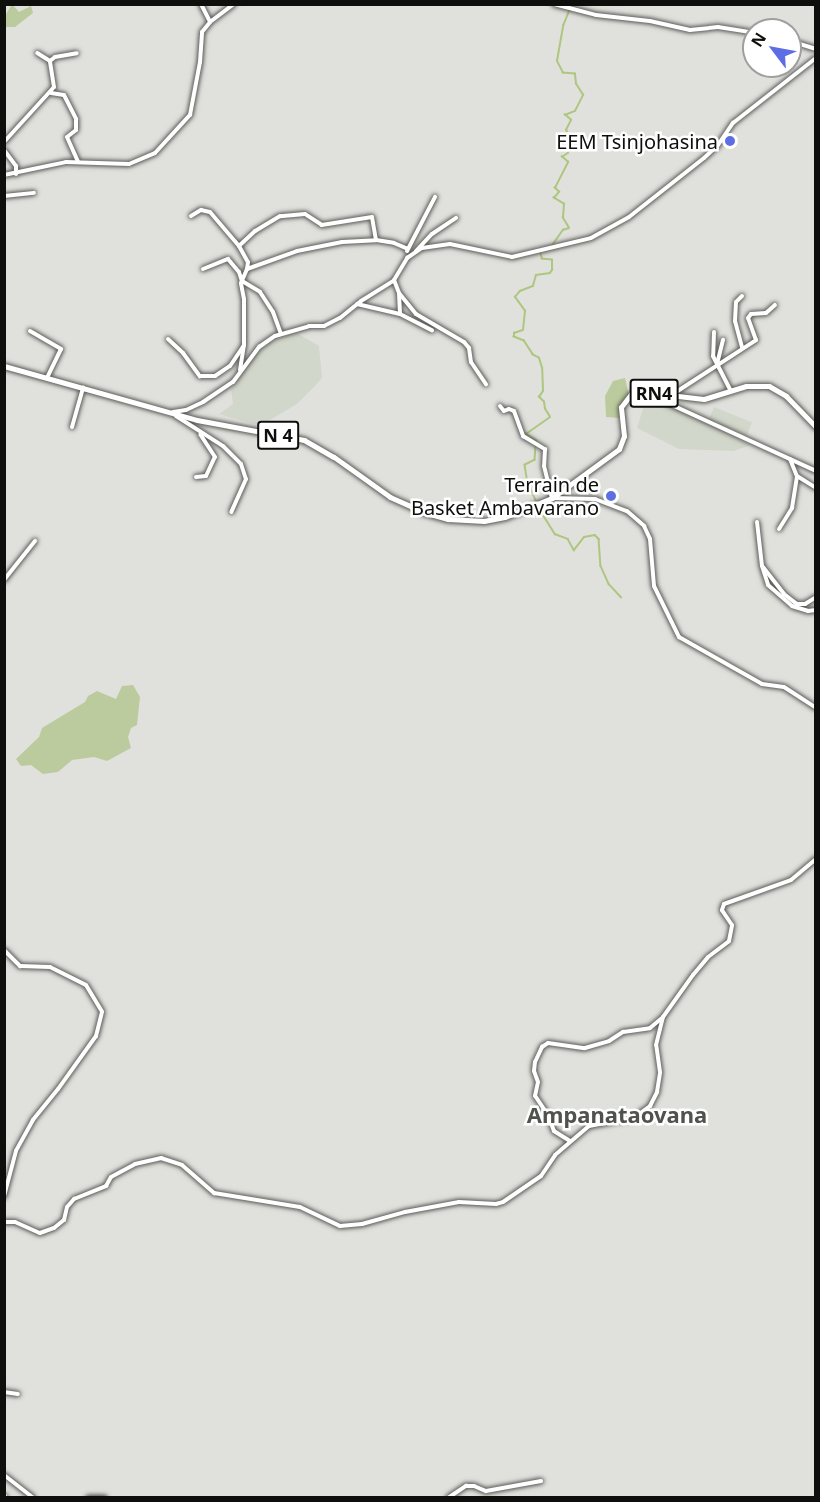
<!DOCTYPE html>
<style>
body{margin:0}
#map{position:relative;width:820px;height:1502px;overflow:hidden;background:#e0e1dd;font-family:"Noto Sans",sans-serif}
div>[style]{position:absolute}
.built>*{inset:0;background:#d2d7cb;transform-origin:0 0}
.green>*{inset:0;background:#bbcb9d}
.stream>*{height:1.5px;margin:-0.75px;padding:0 0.75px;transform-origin:0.75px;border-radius:0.75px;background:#aec67f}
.roads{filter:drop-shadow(0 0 2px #5a5b57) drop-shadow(0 0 2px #5a5b57)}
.minor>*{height:4px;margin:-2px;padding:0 2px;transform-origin:2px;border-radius:2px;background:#fff}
.major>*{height:5px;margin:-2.5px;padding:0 2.5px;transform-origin:2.5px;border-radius:2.5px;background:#fff}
.dots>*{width:16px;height:16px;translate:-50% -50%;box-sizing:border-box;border:3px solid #fff;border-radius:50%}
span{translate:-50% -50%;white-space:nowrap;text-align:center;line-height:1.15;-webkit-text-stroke:5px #fff;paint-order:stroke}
.shield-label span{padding:2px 4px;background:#fff;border:2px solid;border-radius:4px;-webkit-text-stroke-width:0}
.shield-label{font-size:18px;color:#0e0f0d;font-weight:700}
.poi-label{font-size:20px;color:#0e0f0d}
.right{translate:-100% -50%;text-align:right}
.quarter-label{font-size:22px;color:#50524e;font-weight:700}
.frame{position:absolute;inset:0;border:6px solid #0e0f0d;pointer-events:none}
.north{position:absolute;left:742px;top:18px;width:60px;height:60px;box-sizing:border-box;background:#fff;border:2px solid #9f9f9e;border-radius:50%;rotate:302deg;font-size:16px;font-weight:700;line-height:24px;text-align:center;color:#0e0f0d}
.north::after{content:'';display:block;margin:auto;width:21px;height:27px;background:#5d6ee5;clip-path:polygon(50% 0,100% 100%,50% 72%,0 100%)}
</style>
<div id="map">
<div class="built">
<div style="clip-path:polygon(295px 332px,319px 346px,322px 378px,314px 387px,297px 404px,260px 426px,219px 414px,233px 404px,231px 389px,255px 356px,270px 343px)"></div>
<div style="clip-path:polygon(656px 397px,750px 445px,734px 451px,679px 449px,637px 428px,645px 402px)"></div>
<div style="left:714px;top:407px;width:41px;height:14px;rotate:22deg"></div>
</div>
<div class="green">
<div style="clip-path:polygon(12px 4px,19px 12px,31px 6px,33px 13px,15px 27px,6px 27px,5px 16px)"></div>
<div style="clip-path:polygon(625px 378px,629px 396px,623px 403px,620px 418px,606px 417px,605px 396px,613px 381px)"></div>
<div style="clip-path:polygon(133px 685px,140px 697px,137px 725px,131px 728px,128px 737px,131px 748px,107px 761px,94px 757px,72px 760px,58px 772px,43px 774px,31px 765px,21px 766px,16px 759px,39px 737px,42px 728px,85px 702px,88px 696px,97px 691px,116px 699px,122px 686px)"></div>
</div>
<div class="stream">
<div style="left:551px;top:247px;width:21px;rotate:-55deg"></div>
<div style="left:563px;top:230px;width:6px;rotate:-18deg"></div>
<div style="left:569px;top:228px;width:12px;rotate:-121deg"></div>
<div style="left:563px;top:218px;width:14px;rotate:-86deg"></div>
<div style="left:564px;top:204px;width:12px;rotate:-149deg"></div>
<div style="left:554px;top:198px;width:8px;rotate:-50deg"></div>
<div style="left:559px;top:192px;width:6px;rotate:-135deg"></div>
<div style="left:555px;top:188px;width:29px;rotate:-63deg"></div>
<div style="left:568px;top:162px;width:8px;rotate:-140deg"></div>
<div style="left:562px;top:157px;width:7px;rotate:-34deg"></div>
<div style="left:568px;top:153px;width:12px;rotate:-76deg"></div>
<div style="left:571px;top:141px;width:12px;rotate:-114deg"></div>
<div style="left:566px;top:130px;width:11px;rotate:-63deg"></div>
<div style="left:571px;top:120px;width:8px;rotate:-140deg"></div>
<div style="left:565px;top:115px;width:11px;rotate:-22deg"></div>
<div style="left:575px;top:111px;width:18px;rotate:-63deg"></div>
<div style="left:583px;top:95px;width:13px;rotate:-122deg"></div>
<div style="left:576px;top:84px;width:10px;rotate:-96deg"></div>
<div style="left:575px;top:74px;width:12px;rotate:-175deg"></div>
<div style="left:563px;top:73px;width:13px;rotate:-117deg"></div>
<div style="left:557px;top:61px;width:36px;rotate:-80deg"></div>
<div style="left:563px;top:26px;width:24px;rotate:-68deg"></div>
<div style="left:537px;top:441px;width:13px;rotate:-148deg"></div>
<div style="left:526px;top:434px;width:29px;rotate:-35deg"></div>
<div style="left:550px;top:417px;width:9px;rotate:-122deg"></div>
<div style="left:545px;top:409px;width:7px;rotate:-98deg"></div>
<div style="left:544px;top:402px;width:7px;rotate:-135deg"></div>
<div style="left:539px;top:397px;width:7px;rotate:-56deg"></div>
<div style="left:543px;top:391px;width:23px;rotate:-92deg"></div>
<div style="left:542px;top:368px;width:10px;rotate:-107deg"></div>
<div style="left:539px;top:358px;width:7px;rotate:-153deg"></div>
<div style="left:533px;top:355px;width:17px;rotate:-123deg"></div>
<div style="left:524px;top:341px;width:11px;rotate:-158deg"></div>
<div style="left:514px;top:337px;width:4px;rotate:-90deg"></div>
<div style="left:514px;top:333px;width:9px;rotate:-18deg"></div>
<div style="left:523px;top:330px;width:19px;rotate:-84deg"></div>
<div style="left:525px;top:311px;width:17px;rotate:-126deg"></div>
<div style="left:515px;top:297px;width:8px;rotate:-50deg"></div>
<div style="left:520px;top:291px;width:14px;rotate:-21deg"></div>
<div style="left:533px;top:286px;width:11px;rotate:-75deg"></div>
<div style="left:536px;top:275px;width:14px;rotate:-8deg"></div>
<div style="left:550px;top:273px;width:4px;rotate:-56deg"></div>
<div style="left:552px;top:270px;width:10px;rotate:-90deg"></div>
<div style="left:552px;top:260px;width:10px;rotate:-174deg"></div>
<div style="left:542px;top:259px;width:7px;rotate:-106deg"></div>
<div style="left:536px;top:446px;width:14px;rotate:94deg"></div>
<div style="left:535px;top:460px;width:11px;rotate:153deg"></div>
<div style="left:525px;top:465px;width:18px;rotate:81deg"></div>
<div style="left:528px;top:483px;width:33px;rotate:65deg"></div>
<div style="left:542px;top:513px;width:25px;rotate:58deg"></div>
<div style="left:555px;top:534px;width:14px;rotate:21deg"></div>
<div style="left:568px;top:539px;width:13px;rotate:61deg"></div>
<div style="left:574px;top:550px;width:16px;rotate:-52deg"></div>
<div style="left:584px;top:537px;width:11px;rotate:-10deg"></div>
<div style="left:595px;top:535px;width:6px;rotate:45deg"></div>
<div style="left:599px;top:539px;width:27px;rotate:86deg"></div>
<div style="left:601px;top:566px;width:20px;rotate:66deg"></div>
<div style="left:609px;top:584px;width:18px;rotate:47deg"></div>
</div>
<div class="roads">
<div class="minor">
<div style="left:201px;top:4px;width:20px;rotate:63deg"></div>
<div style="left:554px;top:4px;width:43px;rotate:14.7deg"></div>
<div style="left:596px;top:15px;width:54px;rotate:6.3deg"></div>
<div style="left:650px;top:21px;width:41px;rotate:12.7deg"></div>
<div style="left:690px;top:30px;width:28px;rotate:-6deg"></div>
<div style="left:718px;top:27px;width:36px;rotate:9deg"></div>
<div style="left:790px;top:41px;width:27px;rotate:17deg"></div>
<div style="left:50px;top:61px;width:6px;rotate:-39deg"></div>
<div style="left:55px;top:57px;width:22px;rotate:-10deg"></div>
<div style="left:51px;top:93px;width:13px;rotate:9deg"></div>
<div style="left:64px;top:95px;width:27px;rotate:63deg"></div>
<div style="left:76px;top:119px;width:11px;rotate:90deg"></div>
<div style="left:76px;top:130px;width:11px;rotate:142deg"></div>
<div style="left:67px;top:137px;width:27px;rotate:66deg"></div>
<div style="left:4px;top:142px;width:74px;rotate:-47.7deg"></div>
<div style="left:54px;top:87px;width:26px;rotate:-99deg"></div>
<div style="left:50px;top:61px;width:15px;rotate:-148deg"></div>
<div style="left:4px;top:150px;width:20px;rotate:53deg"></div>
<div style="left:16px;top:166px;width:8px;rotate:90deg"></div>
<div style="left:4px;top:175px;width:63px;rotate:-11.8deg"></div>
<div style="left:66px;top:162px;width:63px;rotate:1.8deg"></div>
<div style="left:129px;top:164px;width:28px;rotate:-23deg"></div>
<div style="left:155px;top:153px;width:52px;rotate:-47.4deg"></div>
<div style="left:190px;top:115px;width:54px;rotate:-79.3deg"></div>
<div style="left:200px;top:62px;width:30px;rotate:-86deg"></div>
<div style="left:202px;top:32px;width:13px;rotate:-51deg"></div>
<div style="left:210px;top:22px;width:30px;rotate:-37deg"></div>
<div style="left:4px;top:196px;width:30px;rotate:-6deg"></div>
<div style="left:191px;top:216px;width:12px;rotate:-31deg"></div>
<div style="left:201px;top:210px;width:9px;rotate:13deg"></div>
<div style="left:210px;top:212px;width:45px;rotate:49.5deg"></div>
<div style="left:376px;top:240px;width:23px;rotate:-100deg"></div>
<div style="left:372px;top:217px;width:51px;rotate:170.9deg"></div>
<div style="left:322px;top:225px;width:20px;rotate:-147deg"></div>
<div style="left:305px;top:214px;width:25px;rotate:175deg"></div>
<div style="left:280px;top:216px;width:29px;rotate:149deg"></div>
<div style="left:255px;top:231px;width:22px;rotate:137deg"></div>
<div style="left:239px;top:246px;width:18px;rotate:61deg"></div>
<div style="left:248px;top:262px;width:7px;rotate:98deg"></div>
<div style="left:247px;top:269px;width:53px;rotate:-19.8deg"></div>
<div style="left:297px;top:251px;width:46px;rotate:-11.3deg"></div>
<div style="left:342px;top:242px;width:34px;rotate:-3deg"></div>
<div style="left:376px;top:240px;width:18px;rotate:9deg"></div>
<div style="left:394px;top:243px;width:15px;rotate:23deg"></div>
<div style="left:407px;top:251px;width:61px;rotate:-62.6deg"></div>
<div style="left:416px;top:251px;width:23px;rotate:-47deg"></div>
<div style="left:432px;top:234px;width:29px;rotate:-34deg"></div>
<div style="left:203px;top:269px;width:27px;rotate:-22deg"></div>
<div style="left:228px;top:259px;width:17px;rotate:50deg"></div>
<div style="left:239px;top:272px;width:9px;rotate:72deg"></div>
<div style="left:242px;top:281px;width:21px;rotate:31deg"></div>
<div style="left:260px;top:292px;width:24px;rotate:57deg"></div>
<div style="left:273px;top:312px;width:23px;rotate:70deg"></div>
<div style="left:394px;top:280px;width:14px;rotate:69deg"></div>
<div style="left:399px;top:293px;width:27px;rotate:51deg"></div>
<div style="left:416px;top:314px;width:56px;rotate:30.3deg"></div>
<div style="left:464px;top:342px;width:8px;rotate:50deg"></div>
<div style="left:469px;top:348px;width:14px;rotate:82deg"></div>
<div style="left:471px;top:362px;width:27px;rotate:56deg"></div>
<div style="left:399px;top:294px;width:20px;rotate:87deg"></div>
<div style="left:742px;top:296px;width:8px;rotate:135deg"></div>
<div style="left:736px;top:302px;width:19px;rotate:93deg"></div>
<div style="left:735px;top:321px;width:28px;rotate:75deg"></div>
<div style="left:357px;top:304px;width:44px;rotate:13.1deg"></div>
<div style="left:400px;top:314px;width:36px;rotate:27deg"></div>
<div style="left:30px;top:331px;width:36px;rotate:30deg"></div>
<div style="left:61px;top:349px;width:32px;rotate:116deg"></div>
<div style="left:714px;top:332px;width:24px;rotate:92deg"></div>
<div style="left:713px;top:356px;width:39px;rotate:63deg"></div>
<div style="left:168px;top:339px;width:21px;rotate:43deg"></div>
<div style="left:183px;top:353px;width:29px;rotate:54deg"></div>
<div style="left:200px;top:376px;width:15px"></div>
<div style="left:215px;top:376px;width:18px;rotate:-34deg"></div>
<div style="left:230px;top:366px;width:25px;rotate:-56deg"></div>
<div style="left:717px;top:364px;width:25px;rotate:-76deg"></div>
<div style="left:240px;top:370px;width:25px;rotate:-81deg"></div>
<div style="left:244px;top:345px;width:46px;rotate:-90deg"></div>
<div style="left:244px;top:299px;width:16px;rotate:-101deg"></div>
<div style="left:241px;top:283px;width:15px;rotate:-67deg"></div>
<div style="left:673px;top:394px;width:99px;rotate:-33deg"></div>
<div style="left:756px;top:340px;width:23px;rotate:-110deg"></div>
<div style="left:748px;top:318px;width:5px;rotate:-53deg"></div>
<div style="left:751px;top:314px;width:15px;rotate:-4deg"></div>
<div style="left:766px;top:313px;width:12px;rotate:-42deg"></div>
<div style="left:650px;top:395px;width:183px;rotate:24.6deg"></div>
<div style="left:500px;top:406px;width:6px;rotate:51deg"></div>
<div style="left:504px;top:411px;width:5px;rotate:-22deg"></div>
<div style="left:509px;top:409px;width:5px;rotate:22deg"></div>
<div style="left:514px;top:411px;width:27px;rotate:70deg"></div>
<div style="left:523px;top:436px;width:26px;rotate:31deg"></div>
<div style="left:545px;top:449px;width:17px;rotate:93deg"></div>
<div style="left:544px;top:466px;width:33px;rotate:76deg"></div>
<div style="left:552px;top:498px;width:43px;rotate:1.3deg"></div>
<div style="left:595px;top:499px;width:34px;rotate:21deg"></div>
<div style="left:627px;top:511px;width:23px;rotate:41deg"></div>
<div style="left:644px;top:526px;width:14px;rotate:65deg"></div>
<div style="left:650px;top:539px;width:47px;rotate:85.1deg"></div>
<div style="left:654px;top:586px;width:57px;rotate:63.9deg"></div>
<div style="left:679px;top:637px;width:95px;rotate:29.5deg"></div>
<div style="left:762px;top:684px;width:22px;rotate:8deg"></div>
<div style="left:784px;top:687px;width:38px;rotate:33deg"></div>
<div style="left:173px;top:412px;width:13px;rotate:-9deg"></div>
<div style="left:186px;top:410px;width:19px;rotate:-25deg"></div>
<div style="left:203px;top:402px;width:36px;rotate:-34deg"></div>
<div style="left:233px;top:382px;width:44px;rotate:-53.4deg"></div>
<div style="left:259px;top:347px;width:19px;rotate:-35deg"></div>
<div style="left:275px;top:336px;width:35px;rotate:-16deg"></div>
<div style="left:309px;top:326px;width:15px"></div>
<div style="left:324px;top:326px;width:18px;rotate:-27deg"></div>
<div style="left:340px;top:318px;width:27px;rotate:-39deg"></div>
<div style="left:361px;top:301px;width:39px;rotate:-32deg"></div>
<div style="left:394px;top:280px;width:26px;rotate:-59deg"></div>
<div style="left:407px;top:258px;width:18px;rotate:-34deg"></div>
<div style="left:422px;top:248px;width:28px;rotate:-8deg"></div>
<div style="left:450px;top:244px;width:63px;rotate:11.8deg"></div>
<div style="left:512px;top:257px;width:81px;rotate:-13.5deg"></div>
<div style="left:591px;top:238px;width:43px;rotate:-28.9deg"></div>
<div style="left:629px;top:217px;width:95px;rotate:-38.2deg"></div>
<div style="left:704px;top:158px;width:19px;rotate:-43deg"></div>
<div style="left:718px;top:145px;width:27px;rotate:-56deg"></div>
<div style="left:733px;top:123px;width:105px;rotate:-38.1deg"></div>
<div style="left:176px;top:416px;width:56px;rotate:32.6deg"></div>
<div style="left:223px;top:446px;width:25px;rotate:45deg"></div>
<div style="left:241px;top:464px;width:16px;rotate:72deg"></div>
<div style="left:246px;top:479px;width:36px;rotate:114deg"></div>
<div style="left:72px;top:427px;width:41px;rotate:-74.2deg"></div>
<div style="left:790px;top:459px;width:18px;rotate:68deg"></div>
<div style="left:797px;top:476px;width:22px;rotate:32deg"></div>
<div style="left:196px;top:477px;width:10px;rotate:-6deg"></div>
<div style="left:206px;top:476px;width:21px;rotate:-65deg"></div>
<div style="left:215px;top:457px;width:27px;rotate:-123deg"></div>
<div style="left:757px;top:522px;width:44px;rotate:83.5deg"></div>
<div style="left:762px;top:566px;width:20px;rotate:72deg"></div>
<div style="left:768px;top:585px;width:32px;rotate:41deg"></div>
<div style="left:792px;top:606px;width:17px;rotate:17deg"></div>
<div style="left:808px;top:611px;width:8px;rotate:-7deg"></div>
<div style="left:779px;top:529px;width:25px;rotate:-58deg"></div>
<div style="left:792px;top:508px;width:32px;rotate:-81deg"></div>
<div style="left:763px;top:567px;width:34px;rotate:52deg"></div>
<div style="left:784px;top:594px;width:16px;rotate:38deg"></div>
<div style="left:797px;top:604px;width:8px"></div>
<div style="left:805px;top:604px;width:13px;rotate:-32deg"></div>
<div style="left:4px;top:580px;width:50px;rotate:-51.5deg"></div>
<div style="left:4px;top:950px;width:23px;rotate:45deg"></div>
<div style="left:20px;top:966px;width:30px;rotate:2deg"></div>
<div style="left:50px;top:967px;width:40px;rotate:26.6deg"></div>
<div style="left:86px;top:985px;width:31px;rotate:59deg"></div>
<div style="left:102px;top:1012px;width:25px;rotate:104deg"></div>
<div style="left:96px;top:1036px;width:65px;rotate:125.6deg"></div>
<div style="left:58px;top:1089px;width:40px;rotate:129deg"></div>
<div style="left:33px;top:1120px;width:35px;rotate:119deg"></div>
<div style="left:16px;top:1151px;width:47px;rotate:104.9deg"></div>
<div style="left:570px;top:1141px;width:19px;rotate:-148deg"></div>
<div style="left:554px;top:1131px;width:17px;rotate:-111deg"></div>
<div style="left:548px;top:1115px;width:23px;rotate:-124deg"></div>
<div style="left:535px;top:1096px;width:14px;rotate:-78deg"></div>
<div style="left:538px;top:1082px;width:12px;rotate:-110deg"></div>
<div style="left:534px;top:1071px;width:9px;rotate:-84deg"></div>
<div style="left:535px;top:1062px;width:17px;rotate:-65deg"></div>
<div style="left:542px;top:1047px;width:7px;rotate:-34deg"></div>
<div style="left:548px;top:1043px;width:37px;rotate:8deg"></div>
<div style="left:585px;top:1048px;width:25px;rotate:-16deg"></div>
<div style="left:609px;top:1041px;width:17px;rotate:-33deg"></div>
<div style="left:623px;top:1032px;width:27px;rotate:-8deg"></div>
<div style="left:650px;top:1028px;width:16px;rotate:-40deg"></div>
<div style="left:4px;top:1222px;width:11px"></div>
<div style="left:15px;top:1222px;width:27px;rotate:24deg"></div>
<div style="left:40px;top:1233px;width:15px;rotate:-20deg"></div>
<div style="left:54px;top:1228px;width:13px;rotate:-39deg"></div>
<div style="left:64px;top:1220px;width:13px;rotate:-77deg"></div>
<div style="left:67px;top:1207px;width:11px;rotate:-49deg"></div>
<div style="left:74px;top:1199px;width:35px;rotate:-22deg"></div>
<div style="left:106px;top:1186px;width:10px;rotate:-61deg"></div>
<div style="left:111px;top:1177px;width:27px;rotate:-28deg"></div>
<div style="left:135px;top:1164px;width:27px;rotate:-13deg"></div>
<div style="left:161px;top:1158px;width:22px;rotate:18deg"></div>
<div style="left:182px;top:1165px;width:43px;rotate:41.2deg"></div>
<div style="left:214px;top:1193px;width:87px;rotate:9.2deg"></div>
<div style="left:300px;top:1207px;width:44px;rotate:25.4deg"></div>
<div style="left:340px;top:1226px;width:22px;rotate:-5deg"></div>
<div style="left:362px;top:1224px;width:45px;rotate:-15.6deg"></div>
<div style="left:405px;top:1212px;width:55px;rotate:-10.5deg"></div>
<div style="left:459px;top:1202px;width:37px;rotate:3deg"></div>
<div style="left:496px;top:1204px;width:7px;rotate:-16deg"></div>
<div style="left:503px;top:1202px;width:46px;rotate:-34.4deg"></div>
<div style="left:541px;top:1176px;width:25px;rotate:-56deg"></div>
<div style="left:555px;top:1155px;width:45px;rotate:-40.5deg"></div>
<div style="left:589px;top:1126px;width:47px;rotate:-11.1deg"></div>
<div style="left:635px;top:1117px;width:19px;rotate:-36deg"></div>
<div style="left:650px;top:1106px;width:16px;rotate:-63deg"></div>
<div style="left:657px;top:1092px;width:20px;rotate:-81deg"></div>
<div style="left:660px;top:1072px;width:27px;rotate:-98deg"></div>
<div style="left:656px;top:1045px;width:29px;rotate:-76deg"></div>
<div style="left:663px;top:1017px;width:52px;rotate:-54.5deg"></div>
<div style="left:693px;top:975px;width:23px;rotate:-50deg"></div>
<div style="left:708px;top:957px;width:26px;rotate:-37deg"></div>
<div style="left:729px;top:941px;width:16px;rotate:-79deg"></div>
<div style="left:732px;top:925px;width:18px;rotate:-124deg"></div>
<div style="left:722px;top:910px;width:6px;rotate:-72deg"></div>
<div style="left:724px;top:904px;width:71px;rotate:-19.7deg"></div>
<div style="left:791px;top:880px;width:33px;rotate:-40deg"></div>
<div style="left:4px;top:1392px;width:14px;rotate:8deg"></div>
<div style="left:4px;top:1475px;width:37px;rotate:38deg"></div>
<div style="left:5px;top:1496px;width:2px;rotate:90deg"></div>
<div style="left:88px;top:1498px;width:17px"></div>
<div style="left:448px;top:1498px;width:22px;rotate:-34deg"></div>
<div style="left:466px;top:1486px;width:8px"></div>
<div style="left:474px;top:1486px;width:13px;rotate:23deg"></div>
<div style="left:486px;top:1491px;width:56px;rotate:-10.3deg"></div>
</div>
<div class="major">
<div style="left:4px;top:366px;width:200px;rotate:15.6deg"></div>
<div style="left:197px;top:420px;width:109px;rotate:10.6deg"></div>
<div style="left:304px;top:440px;width:34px;rotate:30deg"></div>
<div style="left:334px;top:457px;width:69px;rotate:35.5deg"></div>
<div style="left:390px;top:497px;width:36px;rotate:24deg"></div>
<div style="left:423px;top:512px;width:26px;rotate:16deg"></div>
<div style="left:448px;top:519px;width:36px;rotate:3deg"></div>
<div style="left:484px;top:521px;width:21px;rotate:-11deg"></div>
<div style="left:505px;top:517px;width:51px;rotate:-22deg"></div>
<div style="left:552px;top:498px;width:83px;rotate:-36.2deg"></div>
<div style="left:619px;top:449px;width:14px;rotate:-69deg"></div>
<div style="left:624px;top:436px;width:29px;rotate:-96deg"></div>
<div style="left:621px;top:407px;width:16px;rotate:-52deg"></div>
<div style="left:631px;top:394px;width:13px;rotate:-9deg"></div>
<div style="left:644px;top:392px;width:60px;rotate:6.7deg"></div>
<div style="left:704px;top:399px;width:44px;rotate:-17.2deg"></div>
<div style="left:746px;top:386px;width:23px"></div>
<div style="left:769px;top:386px;width:20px;rotate:30deg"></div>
<div style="left:786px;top:396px;width:43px;rotate:45.9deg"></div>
</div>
</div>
<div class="dots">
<div style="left:730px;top:141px;background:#5d6ee5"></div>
<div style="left:611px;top:496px;background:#5d6ee5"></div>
</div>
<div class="shield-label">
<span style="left:654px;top:393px">RN4</span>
<span style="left:278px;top:435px">N 4</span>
</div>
<div class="poi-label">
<span class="right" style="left:718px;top:141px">EEM Tsinjohasina</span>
<span class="right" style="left:599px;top:496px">Terrain de<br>Basket Ambavarano</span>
</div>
<div class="quarter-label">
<span style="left:617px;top:1115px">Ampanataovana</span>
</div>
<div class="frame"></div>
<div class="north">N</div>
</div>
